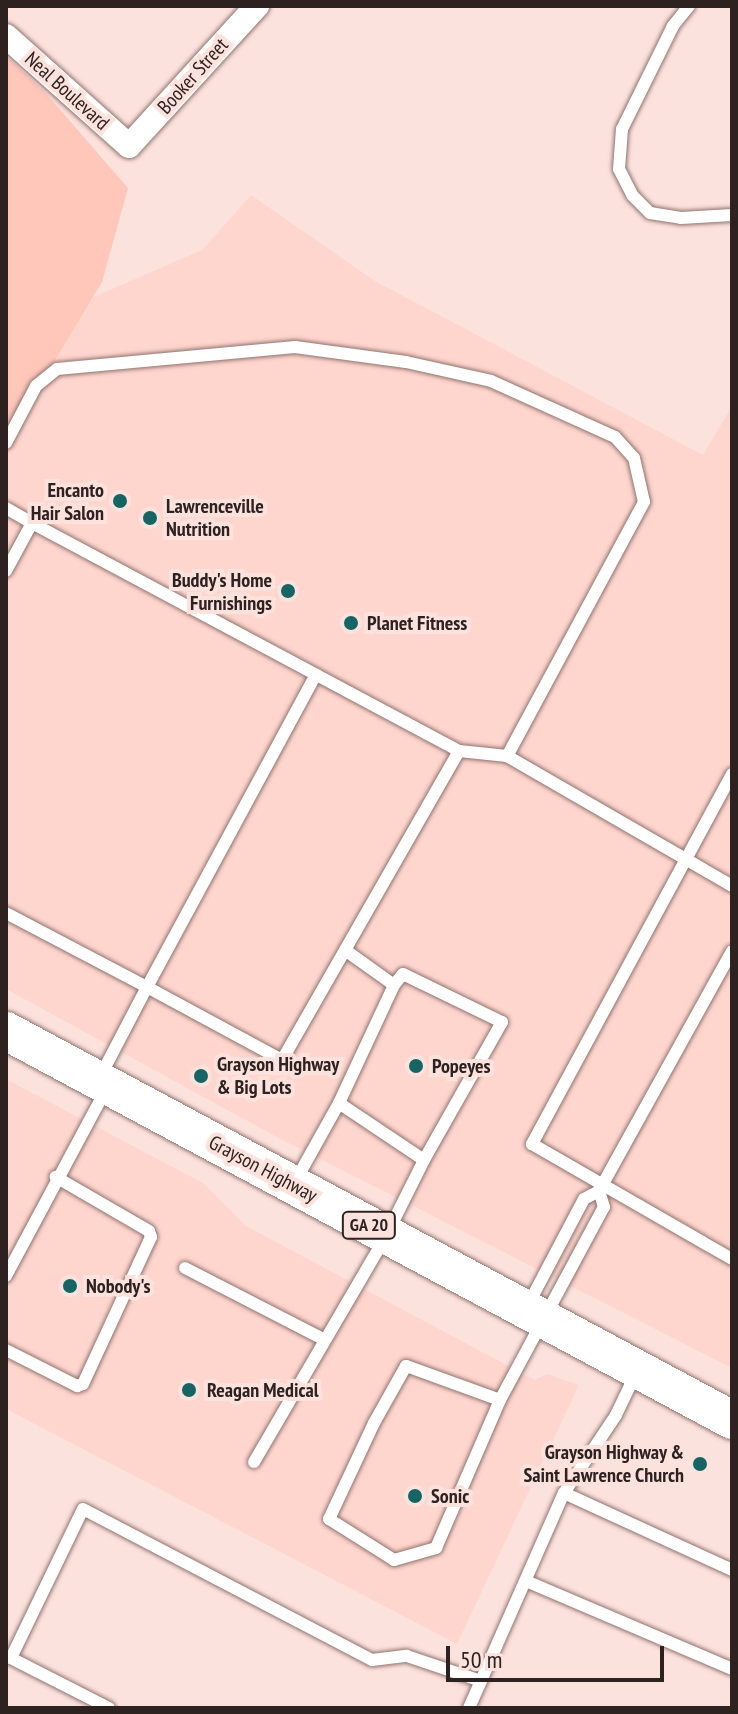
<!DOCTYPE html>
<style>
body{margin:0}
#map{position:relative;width:738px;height:1714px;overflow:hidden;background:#fce2dd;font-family:"PT Sans Narrow",sans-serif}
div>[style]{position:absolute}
.built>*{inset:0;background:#ffd6ce}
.green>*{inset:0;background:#ffc6ba}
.roads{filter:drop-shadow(0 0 2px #90736e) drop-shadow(0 0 2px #90736e)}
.lane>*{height:12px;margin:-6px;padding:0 6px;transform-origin:6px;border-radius:6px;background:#fff}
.street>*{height:24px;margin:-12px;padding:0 12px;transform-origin:12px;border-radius:12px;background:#fff}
.primary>*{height:38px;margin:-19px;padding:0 19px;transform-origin:19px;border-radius:19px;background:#fff}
.dots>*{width:22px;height:22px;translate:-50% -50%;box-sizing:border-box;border:4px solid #fce2dd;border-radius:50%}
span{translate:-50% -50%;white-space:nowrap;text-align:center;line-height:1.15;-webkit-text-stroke:8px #fce2dd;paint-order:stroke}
.shield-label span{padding:2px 6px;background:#fce2dd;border:2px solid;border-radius:6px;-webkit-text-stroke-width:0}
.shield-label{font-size:18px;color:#2e2220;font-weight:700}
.street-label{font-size:20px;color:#2e2220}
.poi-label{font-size:20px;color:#2e2220;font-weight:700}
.right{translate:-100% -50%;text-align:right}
.left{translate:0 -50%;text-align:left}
.frame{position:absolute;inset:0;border:8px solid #2e2220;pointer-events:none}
.scale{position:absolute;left:446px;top:1646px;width:218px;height:36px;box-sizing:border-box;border:4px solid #2e2220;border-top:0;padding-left:10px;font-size:24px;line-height:28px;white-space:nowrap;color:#2e2220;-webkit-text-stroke:6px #fce2dd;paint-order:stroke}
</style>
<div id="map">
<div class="built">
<div style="clip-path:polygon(251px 195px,375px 281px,703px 455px,732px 406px,732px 1368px,273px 1135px,6px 989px,6px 386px,50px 316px,202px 250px)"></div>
<div style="clip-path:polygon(6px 1079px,203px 1183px,246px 1226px,535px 1380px,547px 1374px,579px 1385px,457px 1644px,6px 1409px)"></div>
</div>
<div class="green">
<div style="clip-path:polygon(6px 56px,43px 90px,128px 188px,102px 282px,6px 442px)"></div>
</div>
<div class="roads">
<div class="lane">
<div style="left:689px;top:6px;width:26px;rotate:129deg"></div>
<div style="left:673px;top:26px;width:115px;rotate:116.3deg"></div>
<div style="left:622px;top:129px;width:40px;rotate:94.3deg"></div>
<div style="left:619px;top:169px;width:29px;rotate:63deg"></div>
<div style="left:632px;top:195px;width:25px;rotate:45deg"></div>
<div style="left:650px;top:213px;width:31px;rotate:9deg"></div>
<div style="left:681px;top:218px;width:51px;rotate:-3.4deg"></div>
<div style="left:6px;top:443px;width:64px;rotate:-62.2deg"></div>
<div style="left:36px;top:386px;width:27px;rotate:-39deg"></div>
<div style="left:57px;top:369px;width:239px;rotate:-5.3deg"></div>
<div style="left:295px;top:347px;width:112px;rotate:7.7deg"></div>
<div style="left:406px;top:362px;width:87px;rotate:12.6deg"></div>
<div style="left:491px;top:381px;width:136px;rotate:24.3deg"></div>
<div style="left:615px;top:437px;width:28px;rotate:48deg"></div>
<div style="left:634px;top:458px;width:45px;rotate:77.2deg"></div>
<div style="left:644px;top:502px;width:289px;rotate:118.3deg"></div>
<div style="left:507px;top:756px;width:48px;rotate:-174.1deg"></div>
<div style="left:6px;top:508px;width:30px;rotate:30deg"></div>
<div style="left:6px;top:571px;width:55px;rotate:-61.6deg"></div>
<div style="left:32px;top:523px;width:484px;rotate:28.1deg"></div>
<div style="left:459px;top:751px;width:356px;rotate:119.8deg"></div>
<div style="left:282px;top:1060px;width:153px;rotate:-151.6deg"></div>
<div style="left:147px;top:987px;width:102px;rotate:117.6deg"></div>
<div style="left:507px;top:756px;width:260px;rotate:30deg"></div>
<div style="left:732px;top:774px;width:421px;rotate:118.4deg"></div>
<div style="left:532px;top:1144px;width:231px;rotate:29.9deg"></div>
<div style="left:6px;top:913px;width:159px;rotate:27.7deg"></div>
<div style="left:147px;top:987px;width:355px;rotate:-61.6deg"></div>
<div style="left:345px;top:950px;width:60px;rotate:35.5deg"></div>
<div style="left:403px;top:974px;width:110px;rotate:25.9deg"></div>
<div style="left:502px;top:1022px;width:159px;rotate:119.5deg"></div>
<div style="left:424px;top:1160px;width:102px;rotate:-146.2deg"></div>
<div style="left:339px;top:1103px;width:130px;rotate:-65deg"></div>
<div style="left:394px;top:985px;width:14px;rotate:-51deg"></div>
<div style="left:296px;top:1180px;width:88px;rotate:-60.8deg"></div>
<div style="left:185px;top:1268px;width:155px;rotate:27.2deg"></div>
<div style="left:6px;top:1276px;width:213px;rotate:-61.8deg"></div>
<div style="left:527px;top:1307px;width:122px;rotate:-62.2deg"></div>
<div style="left:584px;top:1199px;width:17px;rotate:-28deg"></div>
<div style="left:599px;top:1191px;width:274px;rotate:-61deg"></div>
<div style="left:6px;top:1350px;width:80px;rotate:26.9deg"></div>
<div style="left:77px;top:1386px;width:6px;rotate:-18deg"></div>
<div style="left:83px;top:1384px;width:162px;rotate:-65.2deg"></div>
<div style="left:151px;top:1237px;width:6px;rotate:-108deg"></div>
<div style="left:149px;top:1231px;width:108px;rotate:-149.9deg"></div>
<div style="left:500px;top:1400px;width:100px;rotate:-160.1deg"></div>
<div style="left:406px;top:1366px;width:65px;rotate:119.3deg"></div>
<div style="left:374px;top:1423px;width:106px;rotate:115.1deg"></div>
<div style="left:329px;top:1519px;width:77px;rotate:32.2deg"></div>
<div style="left:394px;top:1560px;width:44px;rotate:-15.9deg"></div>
<div style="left:436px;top:1548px;width:161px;rotate:-66.6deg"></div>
<div style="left:500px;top:1400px;width:219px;rotate:-61.7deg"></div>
<div style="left:604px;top:1207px;width:17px;rotate:-107deg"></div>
<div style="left:254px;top:1462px;width:264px;rotate:-59.7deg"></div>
<div style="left:387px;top:1234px;width:83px;rotate:-63.4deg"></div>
<div style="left:564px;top:1493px;width:185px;rotate:24.6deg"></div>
<div style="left:526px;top:1581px;width:224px;rotate:23.1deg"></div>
<div style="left:109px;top:1708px;width:110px;rotate:-153deg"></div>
<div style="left:11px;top:1658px;width:165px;rotate:-64.2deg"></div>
<div style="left:83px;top:1509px;width:326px;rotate:27.6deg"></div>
<div style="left:372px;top:1660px;width:35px;rotate:-7deg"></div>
<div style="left:407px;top:1656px;width:78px;rotate:18.7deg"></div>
<div style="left:469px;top:1708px;width:235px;rotate:-66.2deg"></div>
<div style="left:564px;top:1493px;width:94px;rotate:-56.3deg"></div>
<div style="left:616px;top:1415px;width:47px;rotate:-64.5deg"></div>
</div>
<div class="street">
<div style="left:6px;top:36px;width:165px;rotate:41.8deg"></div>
<div style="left:129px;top:146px;width:190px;rotate:-47.6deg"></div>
</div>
<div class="primary">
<div style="left:6px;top:1031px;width:824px;rotate:28.18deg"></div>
</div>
</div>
<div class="dots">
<div style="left:120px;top:501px;background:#166565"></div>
<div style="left:150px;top:518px;background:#166565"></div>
<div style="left:288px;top:591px;background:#166565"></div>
<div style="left:351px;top:623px;background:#166565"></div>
<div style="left:416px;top:1066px;background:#166565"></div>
<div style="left:201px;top:1076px;background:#166565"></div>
<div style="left:70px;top:1286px;background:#166565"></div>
<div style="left:189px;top:1390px;background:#166565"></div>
<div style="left:700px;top:1464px;background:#166565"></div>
<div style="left:415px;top:1496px;background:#166565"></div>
</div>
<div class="shield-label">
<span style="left:369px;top:1225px">GA 20</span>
</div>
<div class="street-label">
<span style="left:193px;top:76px;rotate:-48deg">Booker Street</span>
<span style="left:67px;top:91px;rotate:42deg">Neal Boulevard</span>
<span style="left:263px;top:1169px;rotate:28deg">Grayson Highway</span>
</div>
<div class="poi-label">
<span class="right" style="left:104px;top:502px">Encanto<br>Hair Salon</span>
<span class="left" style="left:166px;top:518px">Lawrenceville<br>Nutrition</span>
<span class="right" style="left:272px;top:592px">Buddy's Home<br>Furnishings</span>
<span class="left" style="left:367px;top:623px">Planet Fitness</span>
<span class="left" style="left:217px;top:1076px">Grayson Highway<br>&amp; Big Lots</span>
<span class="left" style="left:432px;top:1066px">Popeyes</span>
<span class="left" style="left:86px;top:1286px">Nobody's</span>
<span class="left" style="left:207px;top:1390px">Reagan Medical</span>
<span class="right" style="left:684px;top:1464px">Grayson Highway &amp;<br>Saint Lawrence Church</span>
<span class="left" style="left:431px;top:1496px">Sonic</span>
</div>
<div class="frame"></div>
<div class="scale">50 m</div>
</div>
